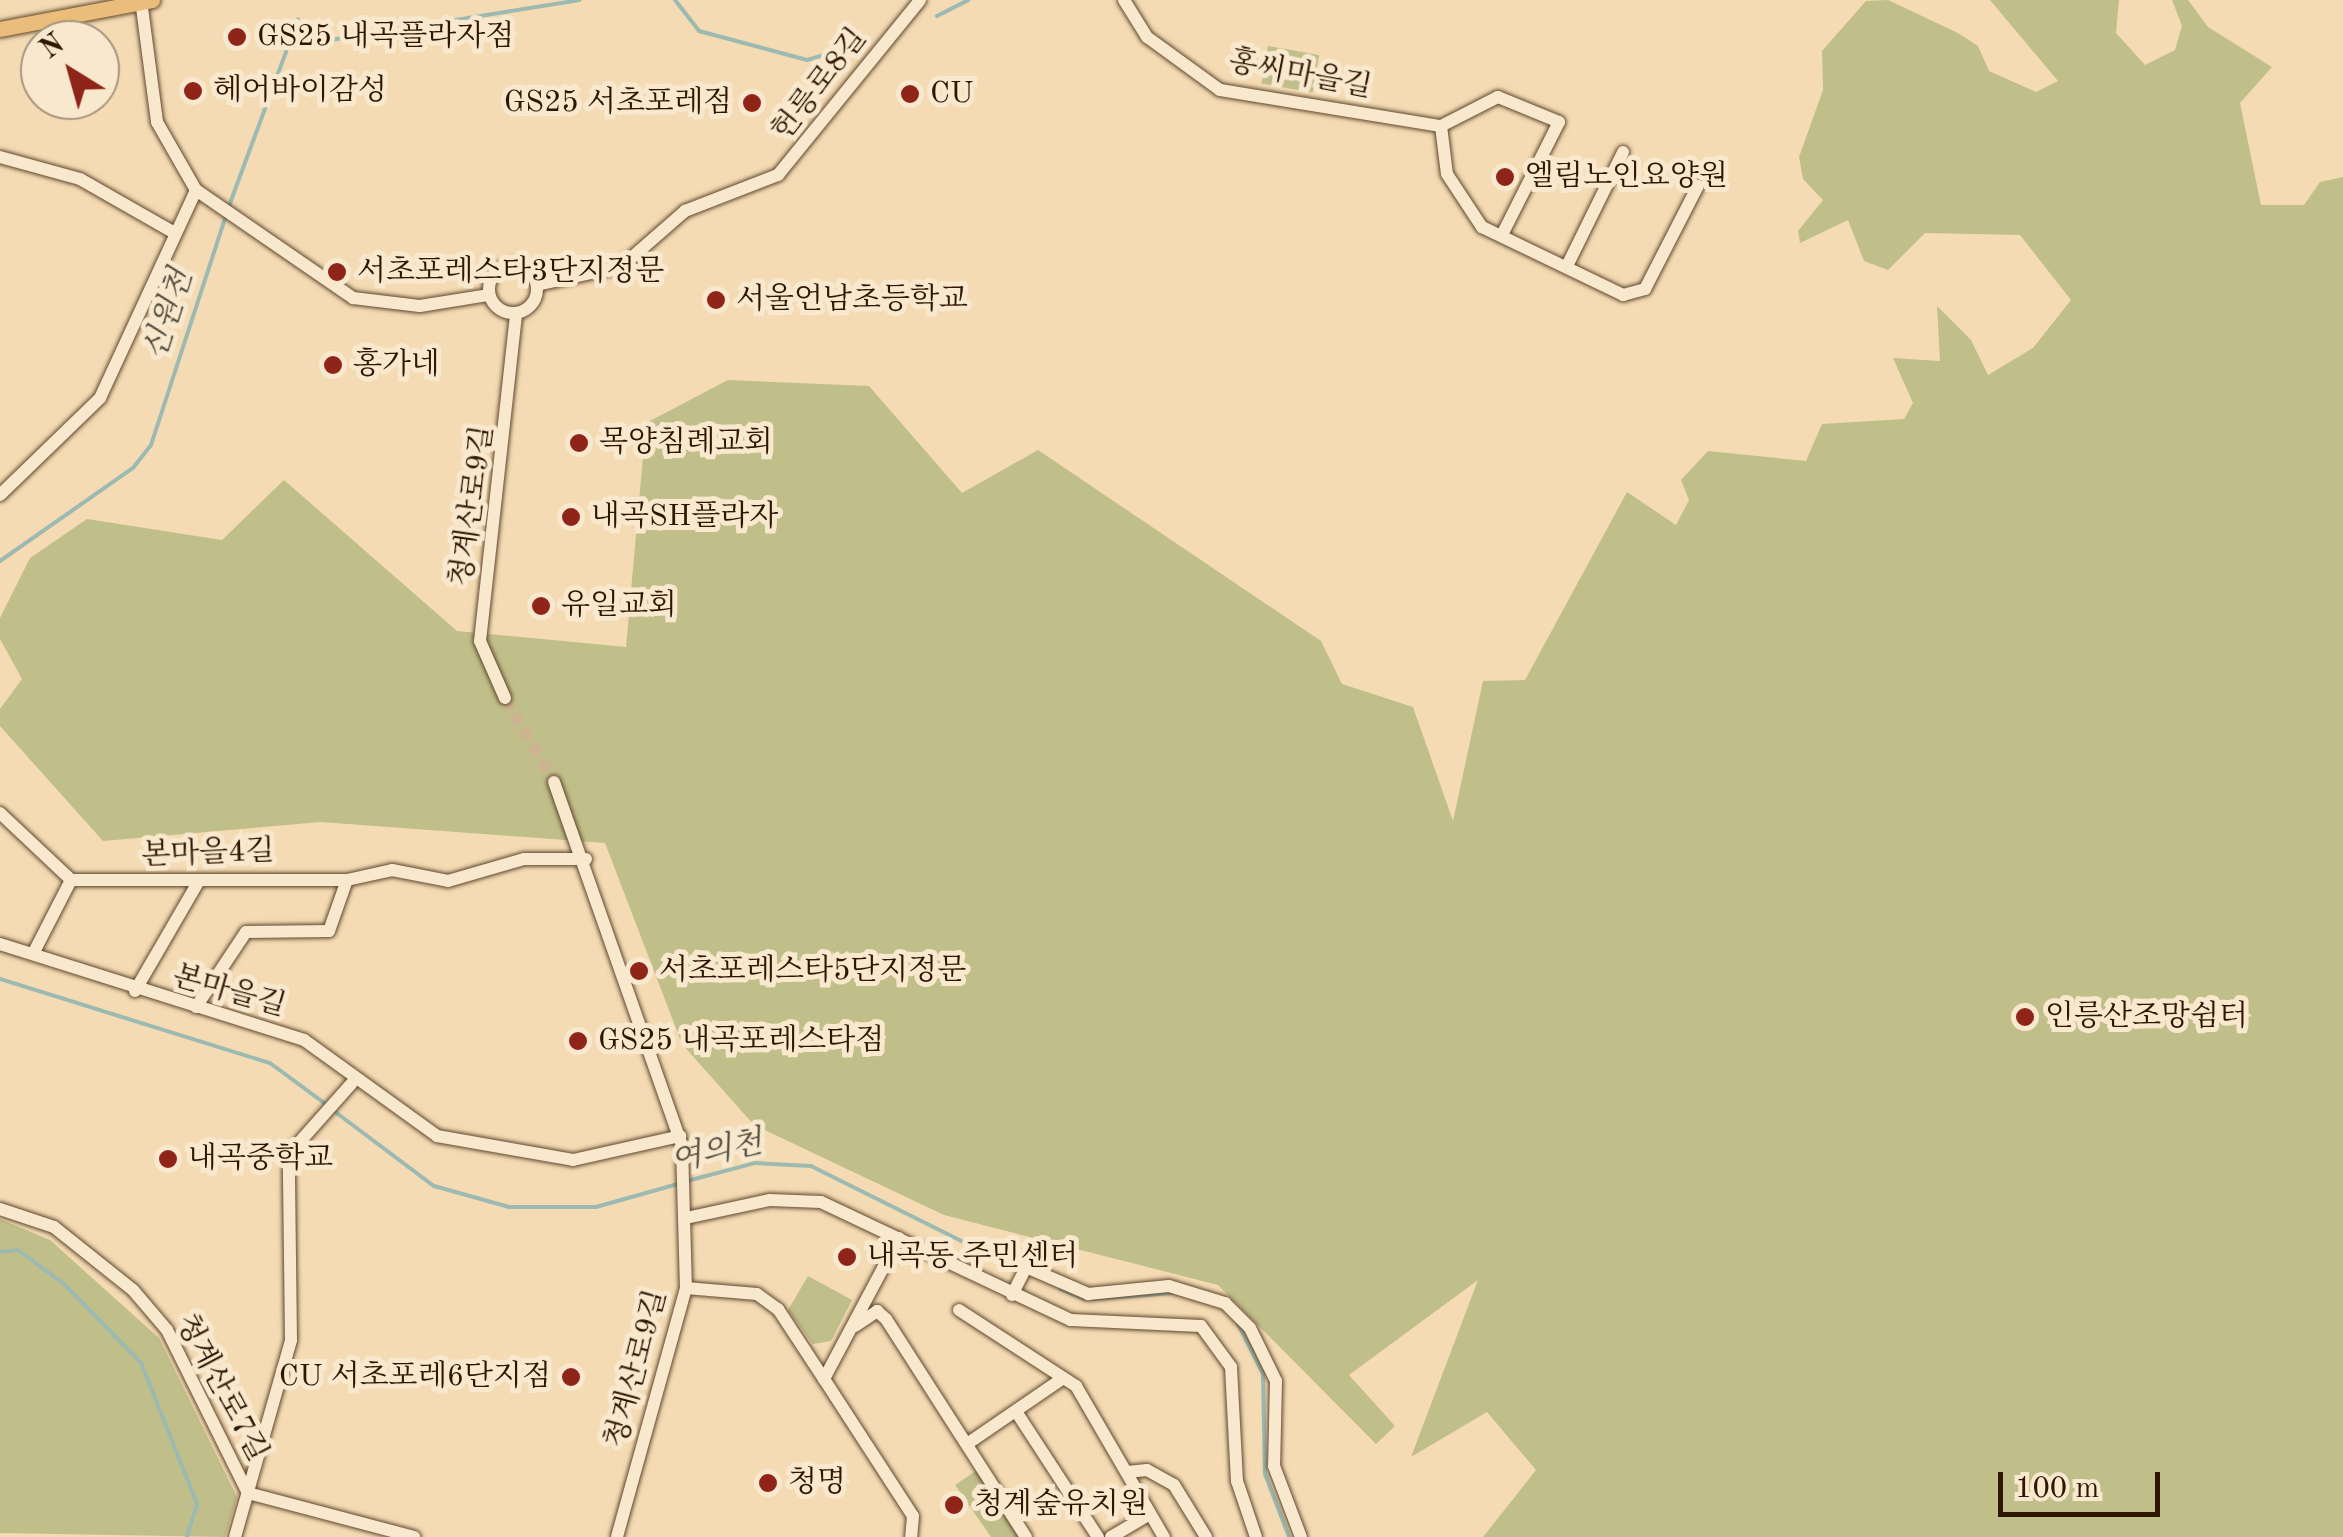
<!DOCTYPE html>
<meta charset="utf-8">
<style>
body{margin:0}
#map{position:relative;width:2343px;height:1537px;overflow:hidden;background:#f4dbb3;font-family:"Old Standard TT","Noto Serif KR",serif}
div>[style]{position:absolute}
.green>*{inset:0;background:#c0bf89;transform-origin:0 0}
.stream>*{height:4px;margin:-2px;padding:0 2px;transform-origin:2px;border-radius:2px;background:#9cbab1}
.minor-tunnel>*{height:12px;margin-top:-6px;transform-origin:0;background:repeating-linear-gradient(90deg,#cdb490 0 12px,transparent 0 18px)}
.roads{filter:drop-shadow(0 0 2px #60472e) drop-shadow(0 0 2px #60472e)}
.minor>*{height:12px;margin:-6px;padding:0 6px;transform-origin:6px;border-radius:6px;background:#f8e8ce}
.minor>.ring{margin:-6px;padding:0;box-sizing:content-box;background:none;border:12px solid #f8e8ce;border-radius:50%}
.major>*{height:15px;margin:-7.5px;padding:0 7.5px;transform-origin:7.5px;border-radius:7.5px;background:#eabe7a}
.dots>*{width:28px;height:28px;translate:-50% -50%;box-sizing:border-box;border:5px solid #f8e8ce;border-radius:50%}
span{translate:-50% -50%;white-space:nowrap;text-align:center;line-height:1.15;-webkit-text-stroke:10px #f8e8ce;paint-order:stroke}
.poi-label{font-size:30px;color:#2f1602}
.left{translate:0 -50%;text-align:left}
.right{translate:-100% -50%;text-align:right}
.street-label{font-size:30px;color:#2f1602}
.water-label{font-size:32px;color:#554f3f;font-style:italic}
.north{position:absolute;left:20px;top:20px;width:100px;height:100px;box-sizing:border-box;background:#f8e8ce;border:2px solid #a8947c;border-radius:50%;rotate:323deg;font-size:28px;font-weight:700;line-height:40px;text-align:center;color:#2f1602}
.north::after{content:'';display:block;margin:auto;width:35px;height:45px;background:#8f2418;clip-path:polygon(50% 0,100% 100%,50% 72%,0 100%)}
.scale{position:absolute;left:1998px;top:1472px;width:162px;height:45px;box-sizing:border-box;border:5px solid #2f1602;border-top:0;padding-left:12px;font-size:30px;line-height:35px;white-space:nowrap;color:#2f1602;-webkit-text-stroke:8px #f8e8ce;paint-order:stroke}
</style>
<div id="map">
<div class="green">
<div style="clip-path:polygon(1888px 0,1958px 33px,1978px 46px,1989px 71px,2036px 92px,2058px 81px,1990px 0,2119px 0,2116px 33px,2145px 65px,2175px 50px,2182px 26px,2172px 0,2188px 0,2208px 27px,2272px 67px,2240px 103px,2261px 205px,2304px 205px,2320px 182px,2343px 177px,2343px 1537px,1483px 1537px,1536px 1470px,1487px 1412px,1411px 1457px,1478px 1280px,1349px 1375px,1395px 1426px,1376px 1444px,1218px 1285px,944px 1215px,754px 1125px,682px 1044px,605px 843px,321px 822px,103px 841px,0 726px,0 709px,22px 679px,0 639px,0 618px,30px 558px,87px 519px,222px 540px,284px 480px,457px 631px,626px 647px,646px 423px,728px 380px,869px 386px,962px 493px,1038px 450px,1321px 641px,1342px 684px,1413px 707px,1453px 821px,1483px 681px,1525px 680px,1627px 492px,1676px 525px,1689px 500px,1681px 480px,1708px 451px,1806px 461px,1822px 424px,1904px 419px,1913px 403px,1893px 358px,1940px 361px,1937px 306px,1971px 340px,1988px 375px,2033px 348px,2071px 300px,2020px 235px,1925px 233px,1888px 270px,1864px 261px,1848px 220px,1800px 243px,1798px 231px,1823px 200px,1803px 179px,1799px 157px,1823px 90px,1822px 51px,1866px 1px)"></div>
<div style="left:1268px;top:46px;width:52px;height:38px;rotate:10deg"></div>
<div style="clip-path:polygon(0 1219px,50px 1240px,159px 1338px,237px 1497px,225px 1537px,0 1533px)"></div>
<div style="clip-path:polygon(808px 1276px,852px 1300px,831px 1341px,813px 1344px,788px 1310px)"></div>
<div style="clip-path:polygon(976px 1471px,1021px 1537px,991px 1537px,955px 1485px)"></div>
</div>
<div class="stream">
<div style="left:675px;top:0;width:39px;rotate:52deg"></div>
<div style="left:699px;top:31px;width:112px;rotate:15deg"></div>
<div style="left:807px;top:60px;width:64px;rotate:-16.4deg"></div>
<div style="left:937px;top:16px;width:35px;rotate:-27deg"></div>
<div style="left:293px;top:46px;width:290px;rotate:-9.1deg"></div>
<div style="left:229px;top:206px;width:199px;rotate:-69.7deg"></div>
<div style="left:0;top:561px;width:162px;rotate:-35deg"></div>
<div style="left:133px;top:468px;width:29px;rotate:-52deg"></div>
<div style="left:151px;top:445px;width:242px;rotate:-71.9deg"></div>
<div style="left:0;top:979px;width:283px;rotate:17.3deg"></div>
<div style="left:270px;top:1063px;width:71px;rotate:36.4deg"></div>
<div style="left:334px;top:1111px;width:125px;rotate:36.9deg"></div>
<div style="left:434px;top:1186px;width:78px;rotate:15.6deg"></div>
<div style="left:509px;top:1207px;width:87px"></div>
<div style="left:596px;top:1207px;width:85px;rotate:-15.7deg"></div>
<div style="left:687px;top:1181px;width:70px;rotate:-14.8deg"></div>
<div style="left:755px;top:1163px;width:56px;rotate:3.1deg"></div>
<div style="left:811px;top:1166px;width:233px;rotate:26.5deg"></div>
<div style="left:0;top:1252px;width:18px;rotate:-6deg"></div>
<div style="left:18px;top:1250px;width:57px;rotate:36.5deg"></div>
<div style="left:64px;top:1284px;width:110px;rotate:45.7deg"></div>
<div style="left:141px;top:1363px;width:152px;rotate:68.3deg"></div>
<div style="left:197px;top:1504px;width:34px;rotate:107deg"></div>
<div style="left:1060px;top:1289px;width:26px;rotate:23deg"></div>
<div style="left:1093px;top:1299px;width:80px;rotate:-4.3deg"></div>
<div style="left:1238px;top:1324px;width:56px;rotate:63.4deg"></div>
<div style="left:1263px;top:1374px;width:100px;rotate:88.9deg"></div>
<div style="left:1265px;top:1474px;width:67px;rotate:69.1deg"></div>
</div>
<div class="minor-tunnel">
<div style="left:505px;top:698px;width:97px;rotate:59.7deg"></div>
</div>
<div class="roads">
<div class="minor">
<div style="left:141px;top:0;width:123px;rotate:82.5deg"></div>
<div style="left:157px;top:122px;width:78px;rotate:60.2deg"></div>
<div style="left:196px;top:190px;width:191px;rotate:34.5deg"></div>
<div style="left:353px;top:298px;width:67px;rotate:6.8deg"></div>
<div style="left:420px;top:306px;width:70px;rotate:-9.1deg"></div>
<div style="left:1124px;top:0;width:44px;rotate:58.1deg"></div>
<div style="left:1147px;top:37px;width:90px;rotate:36deg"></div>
<div style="left:1220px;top:90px;width:224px;rotate:9.3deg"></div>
<div style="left:1441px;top:126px;width:48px;rotate:82.9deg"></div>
<div style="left:1447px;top:174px;width:64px;rotate:56.6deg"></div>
<div style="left:1482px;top:227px;width:157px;rotate:25.7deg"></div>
<div style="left:1623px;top:295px;width:23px;rotate:-15deg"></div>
<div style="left:1645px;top:289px;width:116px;rotate:-62.8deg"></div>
<div style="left:1441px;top:126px;width:64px;rotate:-27deg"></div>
<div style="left:1498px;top:97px;width:66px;rotate:22.3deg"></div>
<div style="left:1559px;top:122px;width:127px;rotate:116.8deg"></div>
<div style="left:0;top:157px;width:83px;rotate:15.4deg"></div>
<div style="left:80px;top:179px;width:107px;rotate:29.7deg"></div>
<div class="ring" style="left:489px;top:265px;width:36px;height:36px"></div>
<div style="left:1567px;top:266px;width:127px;rotate:-63.8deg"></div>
<div style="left:537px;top:285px;width:87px;rotate:-12.6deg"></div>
<div style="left:622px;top:266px;width:84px;rotate:-41.1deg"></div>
<div style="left:685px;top:211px;width:100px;rotate:-21.2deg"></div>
<div style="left:778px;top:175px;width:225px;rotate:-50.9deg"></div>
<div style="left:0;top:495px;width:139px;rotate:-44.1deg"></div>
<div style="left:100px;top:398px;width:229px;rotate:-65.2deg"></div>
<div style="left:505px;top:698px;width:62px;rotate:-113.7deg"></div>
<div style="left:480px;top:641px;width:329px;rotate:-83.7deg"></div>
<div style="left:554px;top:782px;width:386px;rotate:70.6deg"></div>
<div style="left:682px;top:1146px;width:142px;rotate:88.4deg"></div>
<div style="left:686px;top:1288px;width:258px;rotate:105.5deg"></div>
<div style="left:0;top:813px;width:98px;rotate:43.3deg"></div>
<div style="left:71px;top:880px;width:79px;rotate:117.2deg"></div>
<div style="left:71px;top:880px;width:276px"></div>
<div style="left:347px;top:880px;width:46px;rotate:-12.5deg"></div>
<div style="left:392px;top:870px;width:57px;rotate:11.1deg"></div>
<div style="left:448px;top:881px;width:79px;rotate:-16.1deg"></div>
<div style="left:524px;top:859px;width:62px"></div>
<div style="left:0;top:944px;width:319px;rotate:17.5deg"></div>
<div style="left:304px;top:1040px;width:164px;rotate:35.8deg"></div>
<div style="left:437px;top:1136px;width:138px;rotate:10deg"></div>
<div style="left:573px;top:1160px;width:110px;rotate:-12.6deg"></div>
<div style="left:135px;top:991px;width:124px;rotate:-59.9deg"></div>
<div style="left:196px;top:1007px;width:90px;rotate:-56.3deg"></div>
<div style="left:246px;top:932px;width:83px;rotate:-0.7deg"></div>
<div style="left:329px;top:931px;width:54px;rotate:-70.6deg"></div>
<div style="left:0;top:1209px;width:57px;rotate:18.4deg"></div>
<div style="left:54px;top:1227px;width:101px;rotate:38.6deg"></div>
<div style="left:133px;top:1290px;width:52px;rotate:49.6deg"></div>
<div style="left:167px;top:1330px;width:182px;rotate:63.6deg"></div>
<div style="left:686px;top:1218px;width:86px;rotate:-12.1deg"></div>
<div style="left:770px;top:1200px;width:51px;rotate:2.2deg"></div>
<div style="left:821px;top:1202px;width:276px;rotate:25.3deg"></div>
<div style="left:1071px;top:1320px;width:130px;rotate:2.6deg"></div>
<div style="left:1201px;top:1326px;width:51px;rotate:53.8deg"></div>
<div style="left:1231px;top:1367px;width:114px;rotate:87deg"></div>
<div style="left:1237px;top:1481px;width:59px;rotate:71.3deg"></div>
<div style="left:899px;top:1238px;width:160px;rotate:118deg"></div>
<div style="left:824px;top:1379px;width:163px;rotate:57deg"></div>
<div style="left:913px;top:1516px;width:21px;rotate:95deg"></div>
<div style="left:686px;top:1288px;width:71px;rotate:4.8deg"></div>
<div style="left:757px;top:1294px;width:26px;rotate:36deg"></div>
<div style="left:778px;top:1309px;width:84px;rotate:56.7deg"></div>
<div style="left:1012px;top:1295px;width:31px;rotate:-63deg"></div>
<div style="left:1026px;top:1267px;width:68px;rotate:23.5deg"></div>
<div style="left:1088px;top:1294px;width:81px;rotate:-5.6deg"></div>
<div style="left:1169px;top:1286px;width:59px;rotate:16.9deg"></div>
<div style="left:1225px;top:1303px;width:35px;rotate:45deg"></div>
<div style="left:1250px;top:1328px;width:59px;rotate:63.9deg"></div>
<div style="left:1276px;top:1381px;width:85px;rotate:91.3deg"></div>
<div style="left:1274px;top:1466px;width:76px;rotate:69.2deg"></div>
<div style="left:959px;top:1310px;width:140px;rotate:33deg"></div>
<div style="left:1076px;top:1386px;width:175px;rotate:59.8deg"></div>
<div style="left:855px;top:1326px;width:27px;rotate:-34deg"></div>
<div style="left:877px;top:1311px;width:12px;rotate:42deg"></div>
<div style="left:886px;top:1319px;width:259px;rotate:57.3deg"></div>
<div style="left:1019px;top:1416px;width:145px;rotate:56.9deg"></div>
<div style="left:967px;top:1444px;width:115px;rotate:-34.4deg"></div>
<div style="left:1127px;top:1472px;width:20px;rotate:-6deg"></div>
<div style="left:1147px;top:1470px;width:31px;rotate:29deg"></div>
<div style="left:1174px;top:1485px;width:61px;rotate:58.4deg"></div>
<div style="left:248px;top:1493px;width:172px;rotate:14.8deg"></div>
<div style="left:235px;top:1537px;width:205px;rotate:-74.1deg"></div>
<div style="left:291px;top:1340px;width:170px;rotate:-90.7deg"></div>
<div style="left:289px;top:1170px;width:25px;rotate:-74deg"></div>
<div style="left:296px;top:1146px;width:84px;rotate:-48.4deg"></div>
<div style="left:1111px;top:1537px;width:45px;rotate:-30.5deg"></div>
</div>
<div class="major">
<div style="left:0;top:29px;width:155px;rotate:-10.8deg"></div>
</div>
</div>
<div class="dots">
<div style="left:237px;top:37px;background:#8f2418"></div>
<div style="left:193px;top:91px;background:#8f2418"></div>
<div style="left:910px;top:94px;background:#8f2418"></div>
<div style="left:752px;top:103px;background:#8f2418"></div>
<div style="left:1505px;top:177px;background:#8f2418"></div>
<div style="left:337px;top:272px;background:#8f2418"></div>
<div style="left:716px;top:300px;background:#8f2418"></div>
<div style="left:333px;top:365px;background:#8f2418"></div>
<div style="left:579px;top:443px;background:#8f2418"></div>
<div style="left:571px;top:517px;background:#8f2418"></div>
<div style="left:541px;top:606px;background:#8f2418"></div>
<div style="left:639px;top:971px;background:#8f2418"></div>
<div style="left:2025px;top:1017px;background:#8f2418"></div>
<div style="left:578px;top:1041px;background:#8f2418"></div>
<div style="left:168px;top:1159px;background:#8f2418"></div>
<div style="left:847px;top:1257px;background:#8f2418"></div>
<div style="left:571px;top:1377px;background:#8f2418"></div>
<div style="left:768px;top:1483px;background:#8f2418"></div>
<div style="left:954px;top:1505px;background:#8f2418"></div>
</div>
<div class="poi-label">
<span class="left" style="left:257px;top:37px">GS25 내곡플라자점</span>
<span class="left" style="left:213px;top:91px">헤어바이감성</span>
<span class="left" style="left:930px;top:94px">CU</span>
<span class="right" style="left:732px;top:103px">GS25 서초포레점</span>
<span class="left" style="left:1525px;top:177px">엘림노인요양원</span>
<span class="left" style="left:357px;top:272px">서초포레스타3단지정문</span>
<span class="left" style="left:736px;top:300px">서울언남초등학교</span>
<span class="left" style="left:353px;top:365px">홍가네</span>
<span class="left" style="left:599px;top:443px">목양침례교회</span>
<span class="left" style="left:591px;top:517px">내곡SH플라자</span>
<span class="left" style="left:561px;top:606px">유일교회</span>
<span class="left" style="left:659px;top:971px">서초포레스타5단지정문</span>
<span class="left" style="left:2045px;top:1017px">인릉산조망쉼터</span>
<span class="left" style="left:598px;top:1041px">GS25 내곡포레스타점</span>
<span class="left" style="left:188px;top:1159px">내곡중학교</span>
<span class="left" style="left:867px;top:1257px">내곡동 주민센터</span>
<span class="right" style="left:551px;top:1377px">CU 서초포레6단지점</span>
<span class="left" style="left:788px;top:1483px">청명</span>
<span class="left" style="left:974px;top:1505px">청계숲유치원</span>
</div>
<div class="street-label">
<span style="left:1300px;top:75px;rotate:11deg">홍씨마을길</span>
<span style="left:820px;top:85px;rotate:-52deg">헌릉로8길</span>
<span style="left:473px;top:506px;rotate:-82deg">청계산로9길</span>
<span style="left:208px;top:854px;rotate:-2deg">본마을4길</span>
<span style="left:229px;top:992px;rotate:16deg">본마을길</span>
<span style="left:637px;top:1369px;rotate:-75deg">청계산로9길</span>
<span style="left:221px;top:1388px;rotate:62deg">청계산로7길</span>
</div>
<div class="water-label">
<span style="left:170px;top:315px;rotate:-72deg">신원천</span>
<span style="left:717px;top:1153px;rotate:-12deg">여의천</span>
</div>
<div class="north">N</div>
<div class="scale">100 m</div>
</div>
